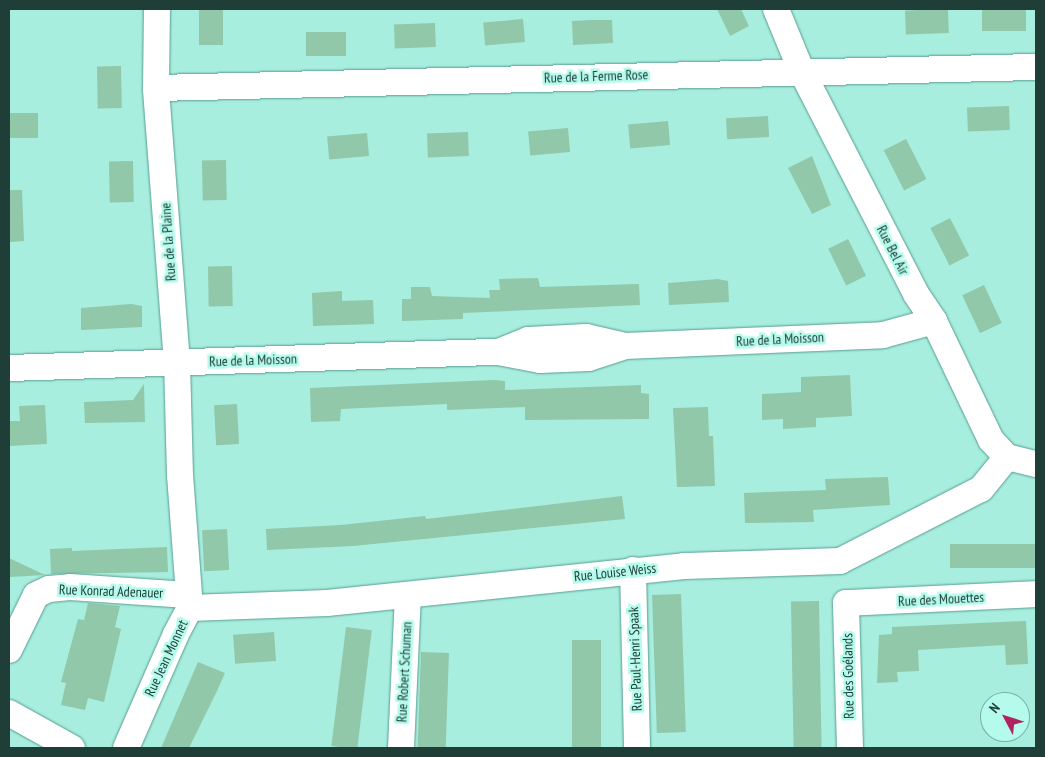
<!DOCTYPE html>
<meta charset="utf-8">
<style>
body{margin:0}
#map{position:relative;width:1045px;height:757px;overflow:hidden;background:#a7eedf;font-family:"PT Sans Narrow",sans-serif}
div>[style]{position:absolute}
.building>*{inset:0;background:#90c8a9;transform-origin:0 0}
.roads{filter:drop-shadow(0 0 1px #589d90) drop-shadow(0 0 1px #589d90)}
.minor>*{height:26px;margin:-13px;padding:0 13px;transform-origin:13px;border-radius:13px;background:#fff}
span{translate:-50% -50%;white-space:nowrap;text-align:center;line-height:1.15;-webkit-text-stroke:5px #b4fbec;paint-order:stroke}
.street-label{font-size:14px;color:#203e38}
.frame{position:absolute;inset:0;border:10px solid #203e38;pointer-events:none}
.north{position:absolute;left:980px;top:692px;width:50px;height:50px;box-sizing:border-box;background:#b4fbec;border:1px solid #79afa4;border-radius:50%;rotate:310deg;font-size:14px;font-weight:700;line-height:20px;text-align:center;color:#203e38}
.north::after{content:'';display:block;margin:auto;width:18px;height:22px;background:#af2361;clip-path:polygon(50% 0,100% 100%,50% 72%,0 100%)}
</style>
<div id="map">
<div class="building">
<div style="left:199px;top:9px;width:24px;height:36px"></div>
<div style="clip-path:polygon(717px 9px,741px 9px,749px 26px,730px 36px)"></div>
<div style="left:948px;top:9px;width:24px;height:43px;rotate:88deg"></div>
<div style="left:982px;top:9px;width:44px;height:22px"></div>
<div style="left:523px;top:19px;width:23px;height:40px;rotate:85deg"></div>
<div style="clip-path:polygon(592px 20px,612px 20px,613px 43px,573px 45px,572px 21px)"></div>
<div style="left:435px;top:23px;width:24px;height:41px;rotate:88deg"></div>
<div style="left:346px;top:32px;width:24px;height:40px;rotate:90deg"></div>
<div style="left:121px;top:66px;width:42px;height:24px;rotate:89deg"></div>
<div style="left:1009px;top:106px;width:24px;height:42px;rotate:88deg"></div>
<div style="left:9px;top:113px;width:29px;height:25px"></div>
<div style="left:768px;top:116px;width:21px;height:42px;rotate:87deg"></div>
<div style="left:668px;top:121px;width:24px;height:40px;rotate:85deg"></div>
<div style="left:568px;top:128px;width:24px;height:40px;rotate:85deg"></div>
<div style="left:468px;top:132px;width:24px;height:41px;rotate:88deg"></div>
<div style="left:367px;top:133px;width:23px;height:40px;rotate:85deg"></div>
<div style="left:906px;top:139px;width:45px;height:25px;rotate:63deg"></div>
<div style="clip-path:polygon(812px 156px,831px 205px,812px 214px,788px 168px)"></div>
<div style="left:226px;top:160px;width:40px;height:24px;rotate:89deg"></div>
<div style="left:133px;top:161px;width:41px;height:24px;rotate:89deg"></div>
<div style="clip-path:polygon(9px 190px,22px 190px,24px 241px,9px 242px)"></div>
<div style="left:950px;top:218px;width:42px;height:22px;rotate:63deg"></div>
<div style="left:848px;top:239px;width:41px;height:22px;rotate:64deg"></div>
<div style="left:232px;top:266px;width:40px;height:24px;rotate:89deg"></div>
<div style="clip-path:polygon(538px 278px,540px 287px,639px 284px,640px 305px,463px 313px,463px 319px,402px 321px,402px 299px,411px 299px,411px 287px,430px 287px,432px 296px,490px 298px,489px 290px,500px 290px,499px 279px)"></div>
<div style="clip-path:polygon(718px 279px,728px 281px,729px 302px,669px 305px,668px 283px)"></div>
<div style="left:984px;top:285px;width:42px;height:24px;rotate:65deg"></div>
<div style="clip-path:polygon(342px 291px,342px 301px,373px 300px,374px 324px,313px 326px,312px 293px)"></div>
<div style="clip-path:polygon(131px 304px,142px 306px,142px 327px,81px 330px,81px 308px)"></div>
<div style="clip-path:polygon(850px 375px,852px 416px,816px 418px,816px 427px,783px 429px,783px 419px,762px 420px,762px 394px,801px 392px,801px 377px)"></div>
<div style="clip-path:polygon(494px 380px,505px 381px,505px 390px,641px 385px,641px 393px,649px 394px,649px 419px,525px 420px,525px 407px,447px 410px,447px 404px,341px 409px,340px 421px,311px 422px,310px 388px)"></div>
<div style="clip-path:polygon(144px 384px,145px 422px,85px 423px,84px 402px,133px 400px)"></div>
<div style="left:237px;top:404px;width:40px;height:23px;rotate:87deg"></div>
<div style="clip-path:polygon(45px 405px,47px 444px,9px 446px,9px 421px,20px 421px,19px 406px)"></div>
<div style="clip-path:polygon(708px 407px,709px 436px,713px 436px,715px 486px,677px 487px,673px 408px)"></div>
<div style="clip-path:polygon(888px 477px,890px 505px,813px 510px,814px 522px,745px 523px,744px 493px,826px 490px,825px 479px)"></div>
<div style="clip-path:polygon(622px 496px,625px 519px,353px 546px,267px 550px,266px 529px,341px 525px,425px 516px,426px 519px)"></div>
<div style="left:227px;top:529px;width:41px;height:25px;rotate:87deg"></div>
<div style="left:1036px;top:544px;width:24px;height:86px;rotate:90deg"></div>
<div style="clip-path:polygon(167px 547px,168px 572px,51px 574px,50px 549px,72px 548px,72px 551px)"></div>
<div style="clip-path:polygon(9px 558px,45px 575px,9px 577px)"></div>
<div style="left:681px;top:594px;width:138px;height:29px;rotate:88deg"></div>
<div style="left:819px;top:601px;width:147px;height:28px;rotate:89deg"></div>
<div style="clip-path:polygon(88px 603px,120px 606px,115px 627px,121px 629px,104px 702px,88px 698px,85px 710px,61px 705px,66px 683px,61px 682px,78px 619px,84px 620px)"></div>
<div style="clip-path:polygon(1026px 621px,1028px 664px,1006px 665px,1005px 645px,918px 650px,919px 671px,897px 672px,898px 682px,877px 683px,879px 635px,892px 634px,892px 627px)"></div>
<div style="left:346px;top:627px;width:26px;height:120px;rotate:7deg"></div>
<div style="left:274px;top:632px;width:29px;height:41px;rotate:86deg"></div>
<div style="left:572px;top:640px;width:29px;height:108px"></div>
<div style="left:421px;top:652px;width:28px;height:96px;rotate:2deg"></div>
<div style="clip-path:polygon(198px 662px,225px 673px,216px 693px,189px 748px,161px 748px)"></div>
</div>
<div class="roads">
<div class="minor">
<div style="left:776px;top:9px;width:66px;rotate:67.7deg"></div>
<div style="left:801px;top:70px;width:252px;rotate:62.8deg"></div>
<div style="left:916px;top:294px;width:32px;rotate:56deg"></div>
<div style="left:934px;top:321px;width:132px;rotate:64.4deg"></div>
<div style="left:991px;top:440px;width:23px;rotate:47deg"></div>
<div style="left:1007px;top:457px;width:30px;rotate:14deg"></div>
<div style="left:156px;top:88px;width:880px;rotate:-1.37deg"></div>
<div style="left:625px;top:346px;width:40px;rotate:-167deg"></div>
<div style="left:586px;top:337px;width:58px;rotate:177deg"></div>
<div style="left:528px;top:340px;width:32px;rotate:158deg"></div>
<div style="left:498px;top:352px;width:43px;rotate:10.8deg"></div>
<div style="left:540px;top:360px;width:49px;rotate:-2.3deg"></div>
<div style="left:589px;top:358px;width:38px;rotate:-18deg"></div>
<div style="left:625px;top:346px;width:258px;rotate:-2.4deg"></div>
<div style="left:883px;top:335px;width:53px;rotate:-15.4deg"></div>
<div style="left:9px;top:368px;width:489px;rotate:-1.9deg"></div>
<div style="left:633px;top:570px;width:178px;rotate:88.7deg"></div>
<div style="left:190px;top:608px;width:137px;rotate:-2.1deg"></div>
<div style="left:327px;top:603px;width:359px;rotate:-5.9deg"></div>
<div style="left:684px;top:566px;width:156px;rotate:-1.8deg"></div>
<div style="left:840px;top:561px;width:158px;rotate:-27.1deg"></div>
<div style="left:981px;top:489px;width:41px;rotate:-50.9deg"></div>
<div style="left:9px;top:650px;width:61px;rotate:-63.9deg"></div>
<div style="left:36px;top:595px;width:14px;rotate:-25deg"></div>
<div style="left:49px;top:589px;width:21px;rotate:-5deg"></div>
<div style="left:70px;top:587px;width:118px;rotate:3.9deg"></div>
<div style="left:9px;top:713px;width:72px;rotate:29.1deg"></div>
<div style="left:126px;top:748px;width:124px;rotate:-66.3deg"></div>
<div style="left:176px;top:634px;width:30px;rotate:-62deg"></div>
<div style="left:190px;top:608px;width:132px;rotate:-94.3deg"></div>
<div style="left:180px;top:476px;width:113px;rotate:-91.5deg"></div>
<div style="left:177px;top:363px;width:276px;rotate:-94.4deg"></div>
<div style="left:156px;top:88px;width:79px;rotate:-89.3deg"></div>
<div style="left:401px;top:748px;width:153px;rotate:-87.4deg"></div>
<div style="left:850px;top:748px;width:145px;rotate:-91.6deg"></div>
<div style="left:846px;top:603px;width:190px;rotate:-2.7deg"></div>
</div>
</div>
<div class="street-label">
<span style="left:596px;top:76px;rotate:-2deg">Rue de la Ferme Rose</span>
<span style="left:168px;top:242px;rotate:-94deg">Rue de la Plaine</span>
<span style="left:893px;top:250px;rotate:63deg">Rue Bel Air</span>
<span style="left:780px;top:339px;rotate:-3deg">Rue de la Moisson</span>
<span style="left:253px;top:360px;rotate:-2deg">Rue de la Moisson</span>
<span style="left:615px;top:572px;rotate:-6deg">Rue Louise Weiss</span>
<span style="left:111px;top:591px;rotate:2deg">Rue Konrad Adenauer</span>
<span style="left:941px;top:599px;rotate:-3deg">Rue des Mouettes</span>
<span style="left:166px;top:658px;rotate:-65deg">Rue Jean Monnet</span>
<span style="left:635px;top:659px;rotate:-92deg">Rue Paul-Henri Spaak</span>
<span style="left:404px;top:672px;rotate:-87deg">Rue Robert Schuman</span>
<span style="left:848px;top:676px;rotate:-91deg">Rue des Goélands</span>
</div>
<div class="frame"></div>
<div class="north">N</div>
</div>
